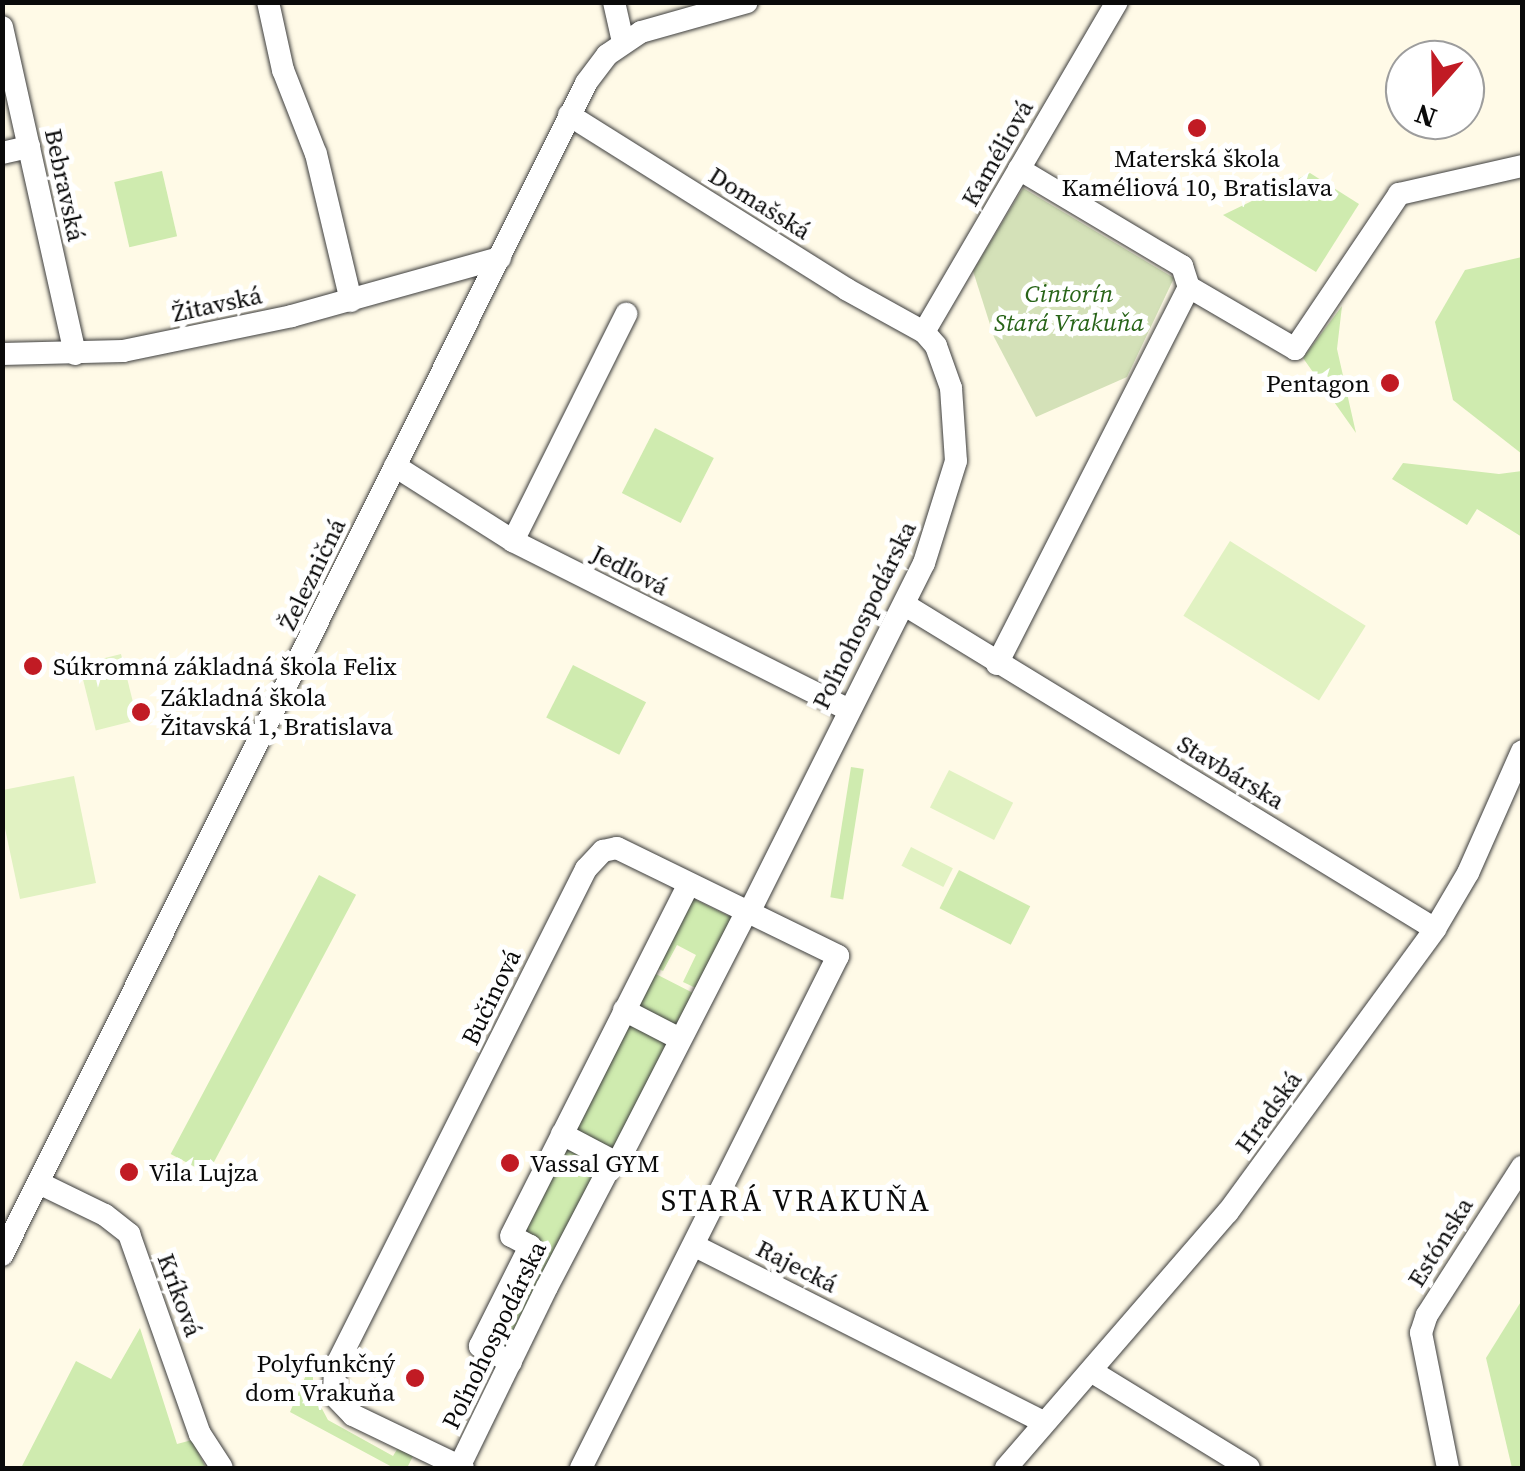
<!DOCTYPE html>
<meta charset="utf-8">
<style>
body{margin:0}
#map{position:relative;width:1525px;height:1471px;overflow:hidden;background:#fffae7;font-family:"Source Serif 4",serif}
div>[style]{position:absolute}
.green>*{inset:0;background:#cfebaf;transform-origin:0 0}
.cemetery>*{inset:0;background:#d4e1b8}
.pitch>*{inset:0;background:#e1f2c2;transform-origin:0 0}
.roads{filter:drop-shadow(0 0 2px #3d3d3d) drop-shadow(0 0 2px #3d3d3d)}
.minor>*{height:22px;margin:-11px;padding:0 11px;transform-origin:11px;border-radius:11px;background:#fff}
.dots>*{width:28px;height:28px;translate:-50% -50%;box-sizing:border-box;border:5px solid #fff;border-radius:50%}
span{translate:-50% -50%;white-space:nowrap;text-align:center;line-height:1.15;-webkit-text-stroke:10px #fff;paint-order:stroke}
.street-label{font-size:25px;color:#0a0a0a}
.poi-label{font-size:25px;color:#0a0a0a}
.right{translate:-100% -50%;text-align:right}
.left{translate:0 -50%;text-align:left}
.park-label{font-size:25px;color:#286418;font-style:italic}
.quarter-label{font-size:30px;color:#0a0a0a;letter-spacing:2.5px}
.frame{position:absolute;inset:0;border:5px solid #0a0a0a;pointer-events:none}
.north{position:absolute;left:1385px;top:40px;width:100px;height:100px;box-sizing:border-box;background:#fff;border:2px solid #9d9d9d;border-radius:50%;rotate:200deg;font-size:28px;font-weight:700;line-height:40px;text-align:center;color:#0a0a0a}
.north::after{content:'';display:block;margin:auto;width:35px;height:45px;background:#c11b24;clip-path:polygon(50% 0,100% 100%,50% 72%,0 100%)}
</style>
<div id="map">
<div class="green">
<div style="left:162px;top:171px;width:67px;height:49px;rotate:77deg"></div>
<div style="clip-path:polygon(1310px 173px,1359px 204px,1316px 272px,1223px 215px)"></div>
<div style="clip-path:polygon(1522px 257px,1522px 454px,1453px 400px,1435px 322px,1465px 270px)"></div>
<div style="clip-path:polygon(1342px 306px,1337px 349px,1356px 433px,1303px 358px)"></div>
<div style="left:655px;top:428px;width:66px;height:73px;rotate:27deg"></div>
<div style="clip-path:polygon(1403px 463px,1499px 474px,1522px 471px,1522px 537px,1477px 509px,1467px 525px,1392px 479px)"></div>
<div style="left:573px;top:665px;width:82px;height:59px;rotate:27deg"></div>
<div style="left:851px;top:767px;width:13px;height:132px;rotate:9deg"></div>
<div style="left:959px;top:870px;width:80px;height:43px;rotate:27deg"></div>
<div style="left:319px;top:875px;width:42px;height:316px;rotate:28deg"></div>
<div style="clip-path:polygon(690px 897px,735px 919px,700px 990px,683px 982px,696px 955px,677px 945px,663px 971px,655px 967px)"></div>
<div style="clip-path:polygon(652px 972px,697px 995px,510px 1357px,485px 1343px,534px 1241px,517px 1232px)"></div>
<div style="clip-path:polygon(1522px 1300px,1522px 1468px,1512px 1468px,1486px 1358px)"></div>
<div style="clip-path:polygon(140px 1328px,177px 1444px,192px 1440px,206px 1468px,21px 1468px,76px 1361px,111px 1379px)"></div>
<div style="clip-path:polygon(313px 1359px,313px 1392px,328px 1420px,393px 1456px,399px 1446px,414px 1454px,407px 1468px,394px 1468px,290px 1412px)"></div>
</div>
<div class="cemetery">
<div style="clip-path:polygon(1023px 188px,1174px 278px,1127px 377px,1036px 417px,994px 337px,973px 271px)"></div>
</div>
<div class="pitch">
<div style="left:1230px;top:541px;width:160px;height:88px;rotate:32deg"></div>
<div style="left:121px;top:654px;width:68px;height:43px;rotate:76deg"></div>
<div style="left:949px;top:770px;width:72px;height:42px;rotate:27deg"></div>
<div style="clip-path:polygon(74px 776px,96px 883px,20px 899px,3px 819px,3px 790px)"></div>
<div style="left:911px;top:847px;width:47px;height:21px;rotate:27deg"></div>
</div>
<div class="roads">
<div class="minor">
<div style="left:268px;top:2px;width:70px;rotate:77.6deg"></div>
<div style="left:283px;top:70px;width:90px;rotate:68.6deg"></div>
<div style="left:316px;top:154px;width:151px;rotate:76.6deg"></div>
<div style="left:614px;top:2px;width:41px;rotate:77.3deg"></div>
<div style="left:2px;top:27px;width:335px;rotate:77.4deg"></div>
<div style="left:569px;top:115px;width:327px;rotate:32.1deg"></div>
<div style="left:846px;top:289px;width:89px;rotate:28.9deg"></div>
<div style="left:924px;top:332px;width:18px;rotate:49deg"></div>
<div style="left:936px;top:346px;width:45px;rotate:70.3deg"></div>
<div style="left:951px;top:388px;width:73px;rotate:86.1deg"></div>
<div style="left:956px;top:461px;width:107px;rotate:107.4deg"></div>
<div style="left:924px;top:563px;width:389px;rotate:116.6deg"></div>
<div style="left:2px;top:153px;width:28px;rotate:-13deg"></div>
<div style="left:1019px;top:169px;width:190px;rotate:30.8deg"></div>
<div style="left:1182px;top:266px;width:22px;rotate:72deg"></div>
<div style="left:924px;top:332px;width:382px;rotate:-59.7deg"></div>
<div style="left:2px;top:354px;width:121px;rotate:-1.4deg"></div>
<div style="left:123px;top:351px;width:173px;rotate:-11.7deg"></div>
<div style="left:292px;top:316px;width:216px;rotate:-15.6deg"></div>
<div style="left:395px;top:466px;width:140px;rotate:32.4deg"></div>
<div style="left:513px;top:541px;width:376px;rotate:26.7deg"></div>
<div style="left:513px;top:541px;width:254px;rotate:-63.5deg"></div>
<div style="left:905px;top:605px;width:621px;rotate:31.44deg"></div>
<div style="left:997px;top:664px;width:423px;rotate:-63deg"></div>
<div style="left:1189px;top:287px;width:123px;rotate:30.3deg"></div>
<div style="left:1295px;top:349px;width:187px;rotate:-56.1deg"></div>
<div style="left:1399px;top:194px;width:126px;rotate:-12.8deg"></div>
<div style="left:624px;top:1010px;width:63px;rotate:27.4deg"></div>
<div style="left:562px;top:1134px;width:58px;rotate:27.9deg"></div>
<div style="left:39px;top:1183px;width:73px;rotate:25.9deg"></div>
<div style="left:105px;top:1215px;width:31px;rotate:38deg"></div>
<div style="left:129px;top:1234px;width:212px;rotate:70.5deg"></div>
<div style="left:200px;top:1434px;width:40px;rotate:57.1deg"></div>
<div style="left:695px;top:1246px;width:391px;rotate:26.8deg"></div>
<div style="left:2px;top:1255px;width:1309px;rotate:-63.51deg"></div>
<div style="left:586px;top:83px;width:35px;rotate:-53deg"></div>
<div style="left:607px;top:55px;width:41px;rotate:-34.1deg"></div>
<div style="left:641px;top:32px;width:110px;rotate:-15.8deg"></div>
<div style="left:511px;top:1362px;width:35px;rotate:-153deg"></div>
<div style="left:480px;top:1346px;width:112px;rotate:-63.4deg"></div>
<div style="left:530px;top:1246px;width:21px;rotate:-152deg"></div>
<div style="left:511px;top:1236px;width:386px;rotate:-63.2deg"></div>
<div style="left:1091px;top:1371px;width:185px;rotate:31.5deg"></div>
<div style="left:464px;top:1457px;width:189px;rotate:-64deg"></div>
<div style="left:547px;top:1287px;width:142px;rotate:-62.4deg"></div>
<div style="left:613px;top:1161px;width:8px;rotate:-23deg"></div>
<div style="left:620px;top:1158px;width:267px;rotate:-62.8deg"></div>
<div style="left:463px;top:1468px;width:122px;rotate:-154.3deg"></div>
<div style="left:353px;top:1415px;width:28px;rotate:-134deg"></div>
<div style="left:334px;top:1395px;width:27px;rotate:-88deg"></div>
<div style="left:335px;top:1368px;width:559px;rotate:-63.3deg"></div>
<div style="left:586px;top:869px;width:25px;rotate:-47deg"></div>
<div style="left:603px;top:851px;width:14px;rotate:-12deg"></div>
<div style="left:617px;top:848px;width:246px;rotate:26deg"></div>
<div style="left:838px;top:956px;width:573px;rotate:116.65deg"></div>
<div style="left:1006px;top:1468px;width:339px;rotate:-49.1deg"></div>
<div style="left:1228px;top:1212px;width:351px;rotate:-53.8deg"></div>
<div style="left:1435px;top:929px;width:65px;rotate:-59.5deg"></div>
<div style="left:1468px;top:873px;width:133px;rotate:-66.1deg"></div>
<div style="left:1448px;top:1468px;width:138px;rotate:-101.3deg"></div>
<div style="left:1421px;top:1333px;width:19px;rotate:-72deg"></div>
<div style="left:1427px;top:1315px;width:176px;rotate:-57.3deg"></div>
</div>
</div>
<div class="dots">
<div style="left:1197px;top:128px;background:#c11b24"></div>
<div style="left:1390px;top:383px;background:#c11b24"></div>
<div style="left:33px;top:666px;background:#c11b24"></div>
<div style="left:141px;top:712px;background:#c11b24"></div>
<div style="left:510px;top:1163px;background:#c11b24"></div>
<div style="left:129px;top:1172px;background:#c11b24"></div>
<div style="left:415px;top:1378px;background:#c11b24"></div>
</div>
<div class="street-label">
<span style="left:997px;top:153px;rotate:-60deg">Kaméliová</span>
<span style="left:65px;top:185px;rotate:78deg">Bebravská</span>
<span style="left:760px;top:203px;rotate:32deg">Domašská</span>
<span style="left:217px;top:304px;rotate:-12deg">Žitavská</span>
<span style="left:630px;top:570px;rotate:27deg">Jedľová</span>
<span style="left:312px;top:574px;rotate:-64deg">Železničná</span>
<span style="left:864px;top:615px;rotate:-64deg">Poľnohospodárska</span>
<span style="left:1231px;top:772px;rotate:31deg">Stavbárska</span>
<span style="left:491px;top:997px;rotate:-64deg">Bučinová</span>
<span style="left:1268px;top:1112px;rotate:-54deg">Hradská</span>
<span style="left:1440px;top:1242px;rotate:-58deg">Estónska</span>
<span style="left:797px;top:1266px;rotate:27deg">Rajecká</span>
<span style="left:180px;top:1295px;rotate:70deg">Kríková</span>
<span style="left:494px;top:1335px;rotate:-64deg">Poľnohospodárska</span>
</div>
<div class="poi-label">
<span style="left:1197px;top:173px">Materská škola<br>Kaméliová 10, Bratislava</span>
<span class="right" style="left:1370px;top:383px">Pentagon</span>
<span class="left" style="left:53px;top:666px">Súkromná základná škola Felix</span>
<span class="left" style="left:161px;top:712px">Základná škola<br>Žitavská 1, Bratislava</span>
<span class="left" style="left:530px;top:1163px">Vassal GYM</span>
<span class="left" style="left:149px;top:1172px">Vila Lujza</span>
<span class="right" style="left:395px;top:1378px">Polyfunkčný<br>dom Vrakuňa</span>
</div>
<div class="park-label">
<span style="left:1069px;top:308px">Cintorín<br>Stará Vrakuňa</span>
</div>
<div class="quarter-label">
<span style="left:796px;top:1201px">STARÁ VRAKUŇA</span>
</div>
<div class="frame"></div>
<div class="north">N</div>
</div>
